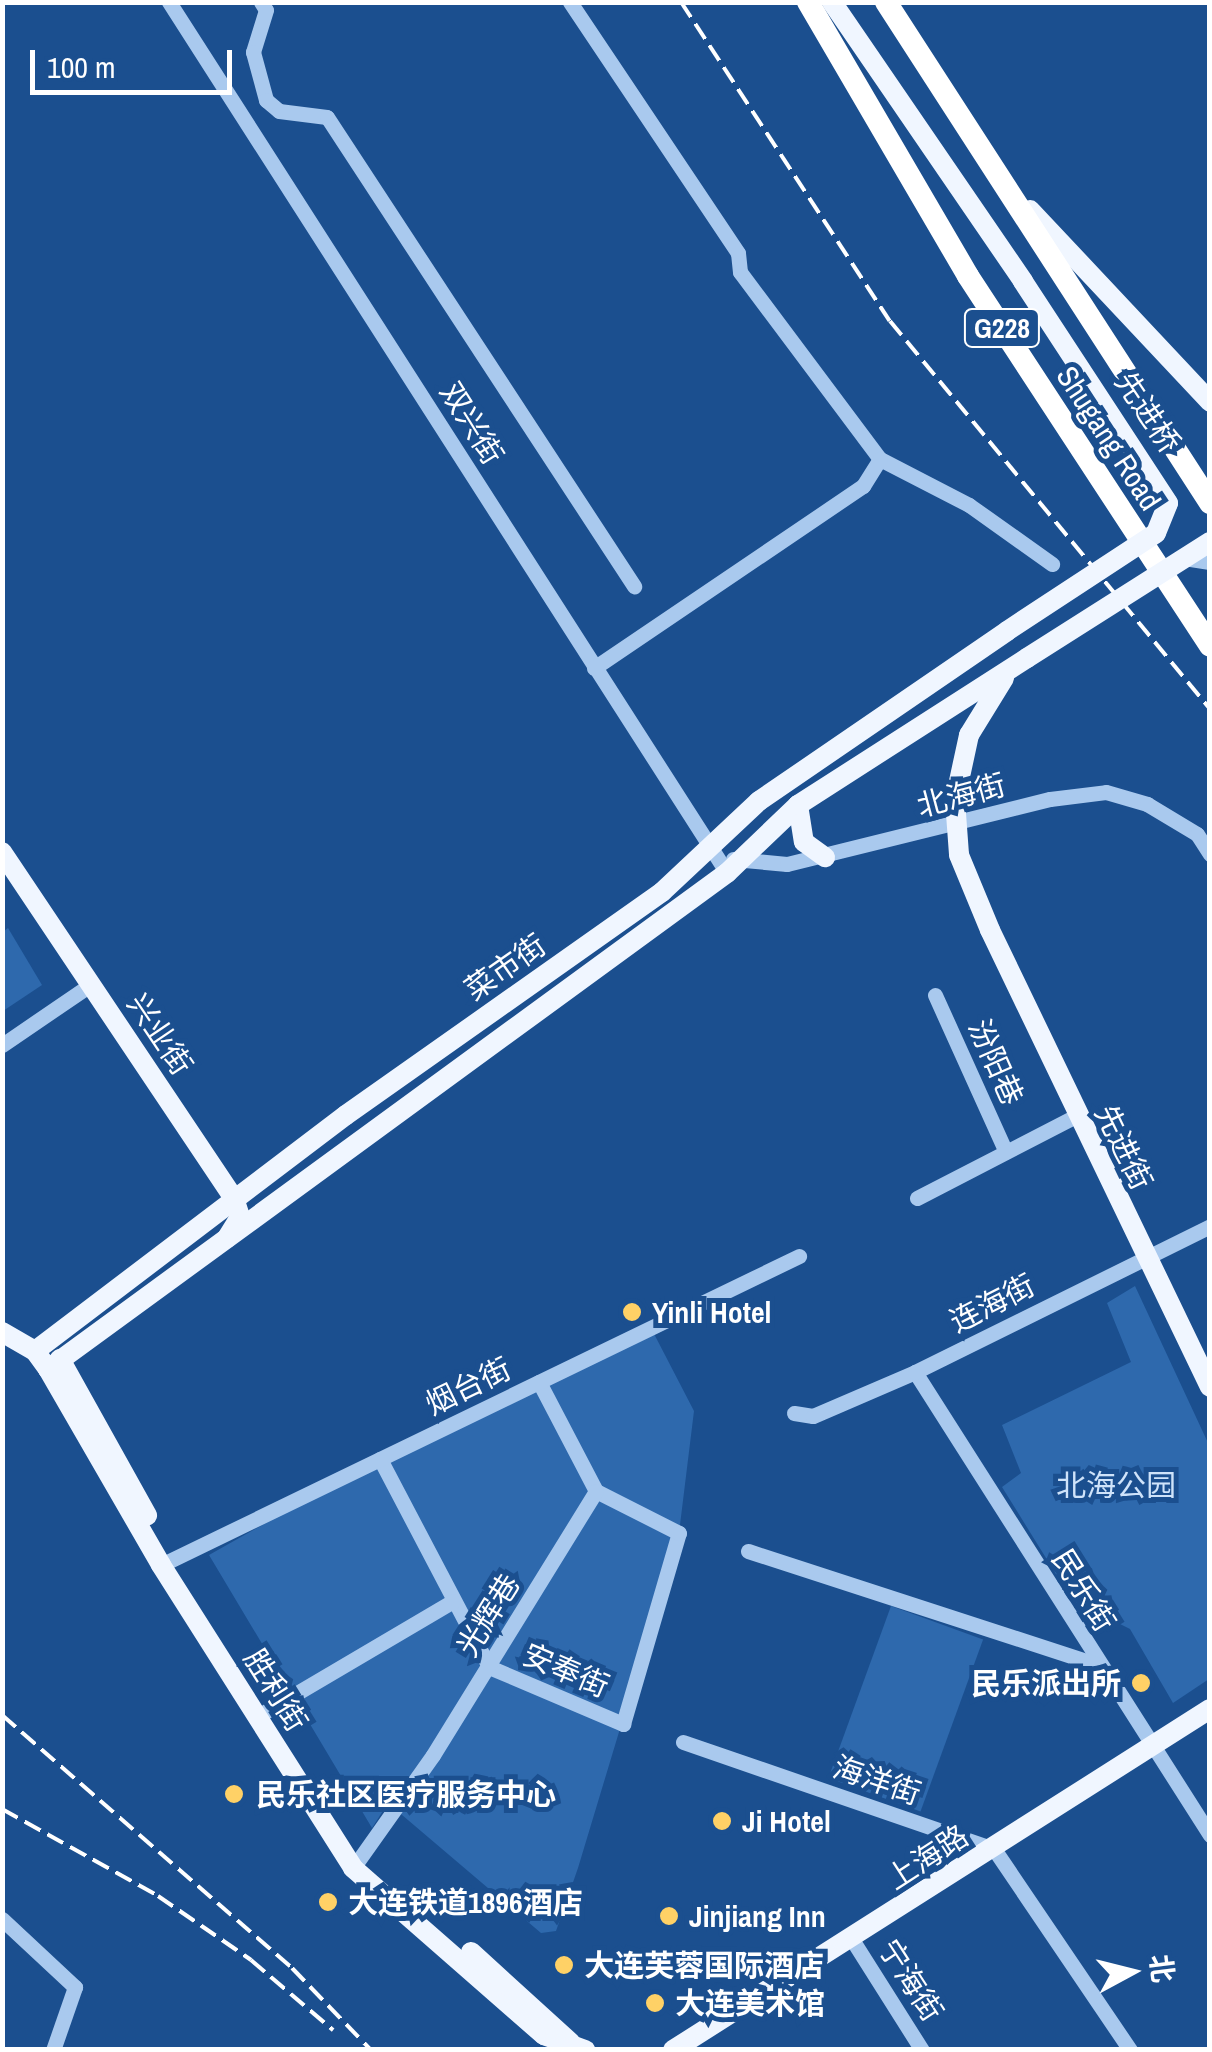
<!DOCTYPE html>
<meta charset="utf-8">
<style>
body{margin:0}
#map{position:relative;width:1212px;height:2052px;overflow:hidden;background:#1b4f8f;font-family:"Archivo Narrow","Noto Sans SC",sans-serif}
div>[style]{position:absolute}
.green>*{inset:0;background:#2e69ad;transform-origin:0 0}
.minor>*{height:15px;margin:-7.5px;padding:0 7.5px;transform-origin:7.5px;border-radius:7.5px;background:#a9c9ee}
.major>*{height:20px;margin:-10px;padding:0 10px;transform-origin:10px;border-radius:10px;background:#f0f6ff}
.highway>*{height:22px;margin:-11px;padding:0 11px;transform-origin:11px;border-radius:11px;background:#fff}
.rail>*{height:4px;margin-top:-2px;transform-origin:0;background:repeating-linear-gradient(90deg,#fff 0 18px,transparent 0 26px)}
.major-bridge>*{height:20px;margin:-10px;padding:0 10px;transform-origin:10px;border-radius:10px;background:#f0f6ff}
.dots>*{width:28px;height:28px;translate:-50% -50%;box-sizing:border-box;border:5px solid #1b4f8f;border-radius:50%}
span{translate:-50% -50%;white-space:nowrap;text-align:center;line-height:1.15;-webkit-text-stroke:10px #1b4f8f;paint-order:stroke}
.shield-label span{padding:2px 8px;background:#1b4f8f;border:2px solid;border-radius:8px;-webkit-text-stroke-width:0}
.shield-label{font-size:28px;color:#fff;font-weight:700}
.street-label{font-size:30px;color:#fff}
.poi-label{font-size:30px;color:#fff;font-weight:700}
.left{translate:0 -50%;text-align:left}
.right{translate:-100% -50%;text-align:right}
.park-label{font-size:30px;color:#cfe3fa}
.frame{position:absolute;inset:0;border:5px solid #fff;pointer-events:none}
.north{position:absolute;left:1082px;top:1922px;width:100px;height:100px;-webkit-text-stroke:8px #1b4f8f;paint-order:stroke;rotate:83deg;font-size:28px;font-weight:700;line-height:40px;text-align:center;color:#fff}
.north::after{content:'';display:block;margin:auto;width:35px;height:45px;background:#fff;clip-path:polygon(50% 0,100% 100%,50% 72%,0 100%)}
.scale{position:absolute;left:30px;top:50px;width:202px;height:45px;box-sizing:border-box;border:5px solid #fff;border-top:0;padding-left:12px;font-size:30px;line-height:35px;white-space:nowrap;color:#fff;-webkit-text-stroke:8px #1b4f8f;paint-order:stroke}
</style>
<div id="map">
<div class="green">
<div style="clip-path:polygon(8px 928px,42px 985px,3px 1011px,3px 932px)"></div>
<div style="clip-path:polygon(1135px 1286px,1209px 1445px,1209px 1679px,1173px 1703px,1130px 1629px,1072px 1600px,1002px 1487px,1021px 1473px,1002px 1425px,1131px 1362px,1107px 1303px)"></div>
<div style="clip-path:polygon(651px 1328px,694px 1411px,679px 1533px,578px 1868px,556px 1931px,541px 1933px,395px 1809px,386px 1806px,372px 1828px,209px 1555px,380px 1459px)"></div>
<div style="left:891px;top:1606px;width:98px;height:183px;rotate:20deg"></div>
</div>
<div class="minor">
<div style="left:169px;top:2px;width:1034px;rotate:57.35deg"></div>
<div style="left:261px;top:2px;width:9px;rotate:58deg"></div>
<div style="left:266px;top:10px;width:44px;rotate:107.2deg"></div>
<div style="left:253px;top:52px;width:50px;rotate:74.8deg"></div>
<div style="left:266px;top:100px;width:17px;rotate:40deg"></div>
<div style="left:279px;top:111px;width:48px;rotate:7.1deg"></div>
<div style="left:327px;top:117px;width:561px;rotate:56.79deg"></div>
<div style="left:570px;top:2px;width:302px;rotate:56.2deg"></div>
<div style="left:738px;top:253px;width:19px;rotate:84deg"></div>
<div style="left:740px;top:272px;width:234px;rotate:53.2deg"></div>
<div style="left:880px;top:459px;width:100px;rotate:27.3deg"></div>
<div style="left:969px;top:505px;width:102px;rotate:35.4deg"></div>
<div style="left:1184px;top:558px;width:26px;rotate:9deg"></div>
<div style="left:594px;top:668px;width:325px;rotate:-34.1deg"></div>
<div style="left:863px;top:486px;width:32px;rotate:-58deg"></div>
<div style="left:733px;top:859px;width:54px;rotate:5.3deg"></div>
<div style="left:787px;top:864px;width:271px;rotate:-13.9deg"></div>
<div style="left:1050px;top:799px;width:56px;rotate:-7.1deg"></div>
<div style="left:1106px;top:792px;width:43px;rotate:16.3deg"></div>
<div style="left:1147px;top:804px;width:58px;rotate:31deg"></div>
<div style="left:1197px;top:834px;width:24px;rotate:57deg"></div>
<div style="left:935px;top:995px;width:172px;rotate:65.7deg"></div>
<div style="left:2px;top:1045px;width:107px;rotate:-34.3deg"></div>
<div style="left:917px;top:1198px;width:179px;rotate:-27.3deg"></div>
<div style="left:915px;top:1372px;width:549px;rotate:57.5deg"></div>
<div style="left:539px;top:1382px;width:123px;rotate:62.4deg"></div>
<div style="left:794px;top:1413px;width:19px;rotate:9deg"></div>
<div style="left:813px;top:1416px;width:111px;rotate:-23.3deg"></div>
<div style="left:915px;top:1372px;width:329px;rotate:-26.3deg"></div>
<div style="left:380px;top:1459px;width:235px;rotate:62.3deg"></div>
<div style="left:489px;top:1667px;width:146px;rotate:23deg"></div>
<div style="left:623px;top:1724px;width:199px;rotate:-73.7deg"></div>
<div style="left:679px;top:1533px;width:93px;rotate:-153.2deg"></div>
<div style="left:748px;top:1551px;width:369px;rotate:18deg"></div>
<div style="left:161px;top:1565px;width:709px;rotate:-25.84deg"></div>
<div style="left:258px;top:1716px;width:226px;rotate:-30.5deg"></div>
<div style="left:683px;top:1742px;width:329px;rotate:19deg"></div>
<div style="left:994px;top:1849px;width:243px;rotate:55.9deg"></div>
<div style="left:353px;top:1868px;width:138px;rotate:-54.7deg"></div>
<div style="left:433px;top:1755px;width:310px;rotate:-58.3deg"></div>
<div style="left:2px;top:1919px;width:100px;rotate:43deg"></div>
<div style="left:75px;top:1987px;width:67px;rotate:109.2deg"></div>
<div style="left:853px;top:1941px;width:129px;rotate:57.7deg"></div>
</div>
<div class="major">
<div style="left:832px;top:2px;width:338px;rotate:55.6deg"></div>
<div style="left:1030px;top:210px;width:263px;rotate:46.8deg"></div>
<div style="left:969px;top:735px;width:67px;rotate:-58.4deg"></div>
<div style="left:798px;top:805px;width:37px;rotate:81deg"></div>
<div style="left:804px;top:842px;width:26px;rotate:36deg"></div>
<div style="left:2px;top:852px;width:417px;rotate:56.2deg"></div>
<div style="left:234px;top:1198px;width:20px;rotate:72deg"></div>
<div style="left:240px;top:1217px;width:25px;rotate:122deg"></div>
<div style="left:990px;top:930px;width:507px;rotate:64.29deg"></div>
<div style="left:2px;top:1332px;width:38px;rotate:30deg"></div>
<div style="left:35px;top:1351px;width:22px;rotate:54deg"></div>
<div style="left:48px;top:1369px;width:226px;rotate:60deg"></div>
<div style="left:161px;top:1565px;width:359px;rotate:57.6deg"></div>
<div style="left:353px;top:1868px;width:254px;rotate:41.2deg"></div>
<div style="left:544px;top:2035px;width:44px;rotate:20.1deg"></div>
<div style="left:35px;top:1351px;width:390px;rotate:-37.2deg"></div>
<div style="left:346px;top:1115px;width:387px;rotate:-35.2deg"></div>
<div style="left:662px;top:892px;width:133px;rotate:-43.2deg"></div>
<div style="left:759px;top:801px;width:301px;rotate:-34.4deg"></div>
<div style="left:60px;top:1359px;width:179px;rotate:60.9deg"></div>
<div style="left:48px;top:1369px;width:841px;rotate:-36.15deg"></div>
<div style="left:727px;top:873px;width:98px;rotate:-43.8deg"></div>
<div style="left:798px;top:805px;width:272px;rotate:-32.7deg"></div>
<div style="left:471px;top:1952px;width:135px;rotate:42.3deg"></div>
<div style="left:673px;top:2050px;width:636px;rotate:-32.42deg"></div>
</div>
<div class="highway">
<div style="left:808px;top:2px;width:317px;rotate:59.7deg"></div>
<div style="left:968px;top:276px;width:442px;rotate:56.8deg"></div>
<div style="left:886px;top:2px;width:597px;rotate:57.11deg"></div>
</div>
<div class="rail">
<div style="left:681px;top:2px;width:381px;rotate:56.8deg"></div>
<div style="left:890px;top:321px;width:503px;rotate:50.49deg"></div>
<div style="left:2px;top:1715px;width:385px;rotate:41.1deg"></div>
<div style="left:292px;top:1968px;width:114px;rotate:46.1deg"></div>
<div style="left:2px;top:1809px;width:179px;rotate:29.1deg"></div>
<div style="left:158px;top:1896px;width:113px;rotate:34.5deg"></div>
<div style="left:251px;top:1960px;width:108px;rotate:40.5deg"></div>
</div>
<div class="major-bridge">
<div style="left:1007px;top:631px;width:178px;rotate:-33.3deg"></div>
<div style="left:1156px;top:533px;width:32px;rotate:-68deg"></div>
<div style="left:1168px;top:503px;width:265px;rotate:-123.2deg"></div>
<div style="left:1027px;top:658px;width:217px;rotate:-32.4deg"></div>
<div style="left:969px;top:735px;width:66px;rotate:102.2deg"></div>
<div style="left:955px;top:800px;width:55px;rotate:85.8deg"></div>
<div style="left:959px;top:855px;width:81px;rotate:67.5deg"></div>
</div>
<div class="dots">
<div style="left:632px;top:1312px;background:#ffd166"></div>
<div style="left:1141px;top:1683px;background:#ffd166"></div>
<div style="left:234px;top:1794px;background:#ffd166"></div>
<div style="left:722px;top:1821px;background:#ffd166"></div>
<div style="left:328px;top:1902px;background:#ffd166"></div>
<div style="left:669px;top:1916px;background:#ffd166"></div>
<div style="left:564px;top:1965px;background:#ffd166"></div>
<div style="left:655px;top:2003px;background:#ffd166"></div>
</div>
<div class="shield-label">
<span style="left:1002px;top:328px">G228</span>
</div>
<div class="street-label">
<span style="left:1148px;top:412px;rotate:56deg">先进桥</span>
<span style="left:472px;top:423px;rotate:58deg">双兴街</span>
<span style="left:1109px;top:438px;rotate:57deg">Shugang Road</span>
<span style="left:961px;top:795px;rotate:-15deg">北海街</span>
<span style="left:505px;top:967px;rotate:-35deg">菜市街</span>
<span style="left:160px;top:1034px;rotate:56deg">兴业街</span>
<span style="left:996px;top:1062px;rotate:66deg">汾阳巷</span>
<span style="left:1124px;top:1147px;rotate:64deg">先进街</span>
<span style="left:992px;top:1303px;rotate:-27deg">连海街</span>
<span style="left:468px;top:1386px;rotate:-26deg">烟台街</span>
<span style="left:1084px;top:1590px;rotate:58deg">民乐街</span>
<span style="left:488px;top:1615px;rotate:-58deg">光辉巷</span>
<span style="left:566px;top:1670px;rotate:23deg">安奉街</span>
<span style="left:276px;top:1690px;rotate:58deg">胜利街</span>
<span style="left:877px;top:1780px;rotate:19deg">海洋街</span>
<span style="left:927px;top:1857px;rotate:-33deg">上海路</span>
<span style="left:911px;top:1980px;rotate:57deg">宁海街</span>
</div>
<div class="poi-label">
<span class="left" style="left:652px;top:1312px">Yinli Hotel</span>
<span class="right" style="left:1121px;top:1683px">民乐派出所</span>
<span class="left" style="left:256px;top:1794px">民乐社区医疗服务中心</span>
<span class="left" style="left:742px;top:1821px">Ji Hotel</span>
<span class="left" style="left:348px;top:1902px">大连铁道1896酒店</span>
<span class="left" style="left:689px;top:1916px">Jinjiang Inn</span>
<span class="left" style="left:584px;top:1965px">大连芙蓉国际酒店</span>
<span class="left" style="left:675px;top:2003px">大连美术馆</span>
</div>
<div class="park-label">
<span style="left:1116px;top:1485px">北海公园</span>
</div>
<div class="frame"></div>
<div class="north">北</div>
<div class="scale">100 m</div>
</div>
